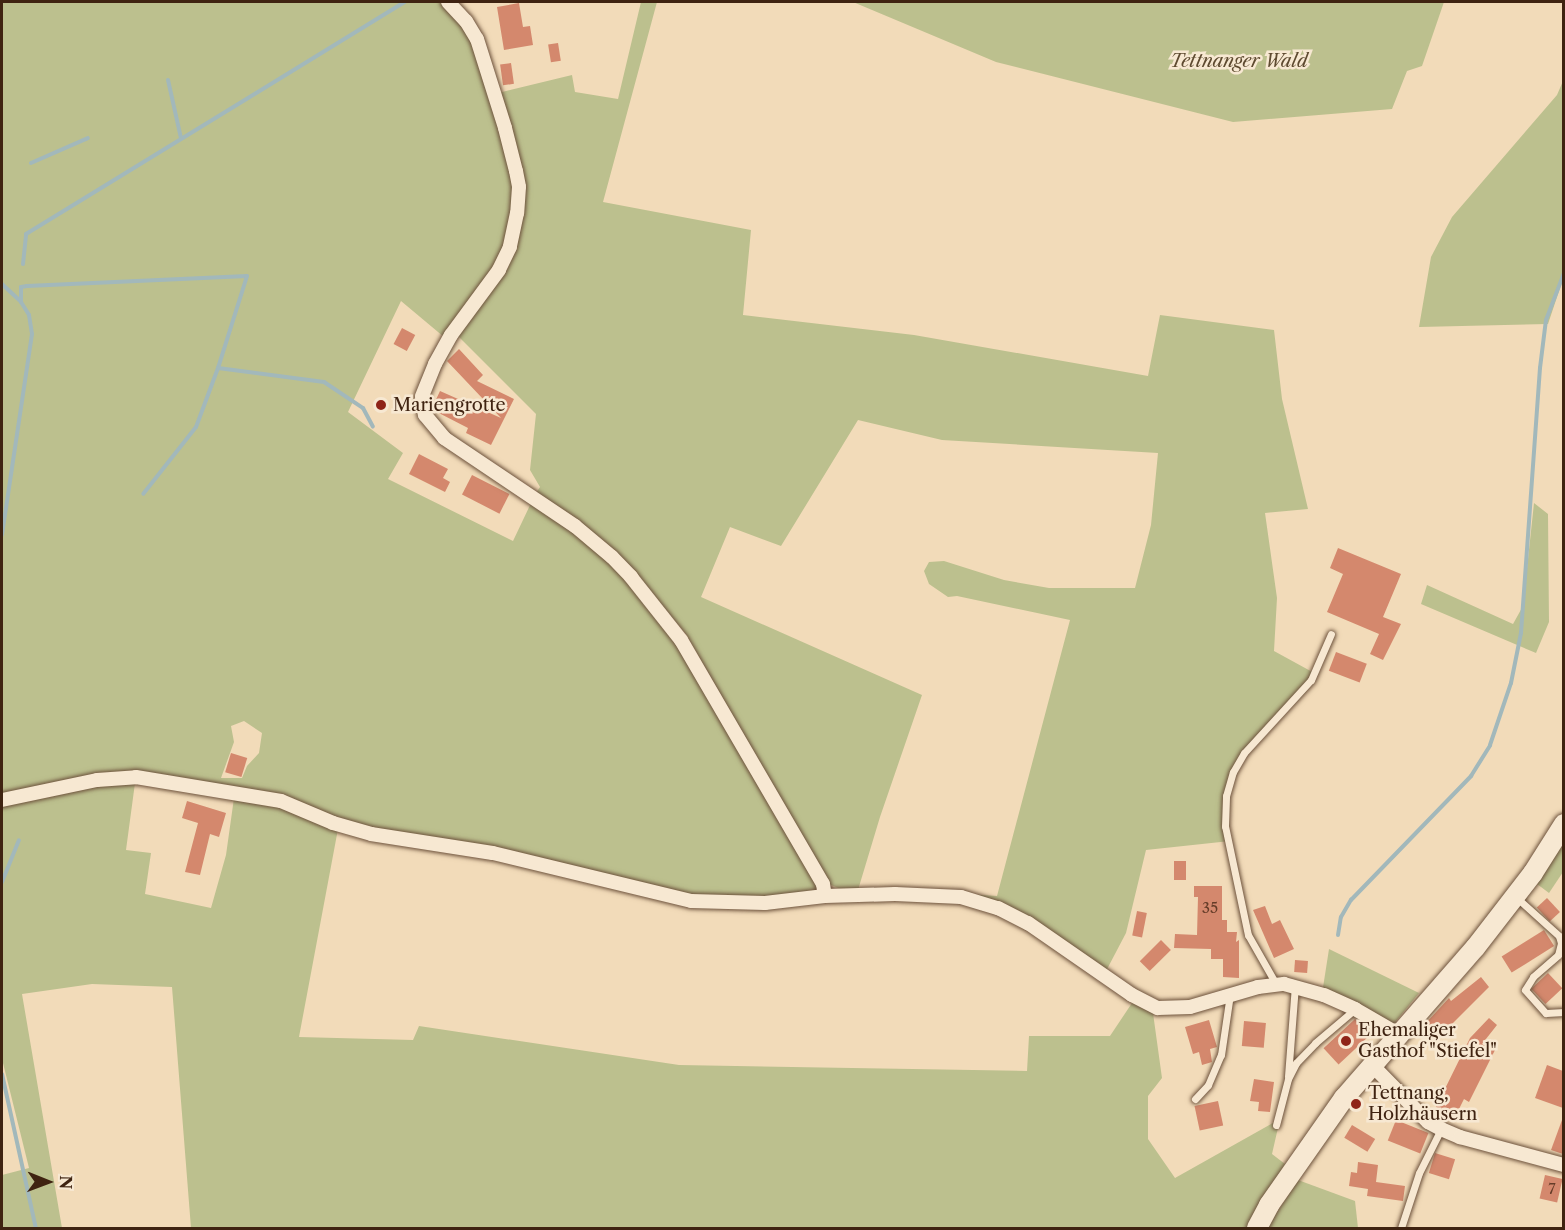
<!DOCTYPE html>
<meta charset="utf-8">
<style>
body{margin:0}
#map{position:relative;width:1565px;height:1230px;overflow:hidden;background:#f2dbb9;font-family:"Libre Caslon Text",serif}
div>[style]{position:absolute}
.green>*{inset:0;background:#bcc08e}
.stream>*{height:4px;margin:-2px;padding:0 2px;transform-origin:2px;border-radius:2px;background:#a2b8bb}
.building>*{inset:0;background:#d4886d;transform-origin:0 0}
.roads{filter:drop-shadow(0 0 2px #6c513b) drop-shadow(0 0 2px #6c513b)}
.service>*{height:7px;margin:-3.5px;padding:0 3.5px;transform-origin:3.5px;border-radius:3.5px;background:#f7e8d2}
.minor>*{height:14px;margin:-7px;padding:0 7px;transform-origin:7px;border-radius:7px;background:#f7e8d2}
.secondary>*{height:20px;margin:-10px;padding:0 10px;transform-origin:10px;border-radius:10px;background:#f7e8d2}
.dots>*{width:16px;height:16px;translate:-50% -50%;box-sizing:border-box;border:3px solid #f7e8d2;border-radius:50%}
span{translate:-50% -50%;white-space:nowrap;text-align:center;line-height:1.15;-webkit-text-stroke:5px #f7e8d2;paint-order:stroke}
.number-label{font-size:15px;color:#643c28}
.number-label span{-webkit-text-stroke-width:0}
.park-label{font-size:18px;color:#5e4a30;font-style:italic}
.poi-label{font-size:18px;color:#3f2311}
.left{translate:0 -50%;text-align:left}
.frame{position:absolute;inset:0;border:3px solid #3f2311;pointer-events:none}
.north{position:absolute;left:18px;top:1152px;width:60px;height:60px;-webkit-text-stroke:4px #f7e8d2;paint-order:stroke;rotate:91deg;font-size:16px;font-weight:700;line-height:24px;text-align:center;color:#3f2311}
.north::after{content:'';display:block;margin:auto;width:21px;height:27px;background:#3f2311;clip-path:polygon(50% 0,100% 100%,50% 72%,0 100%)}
</style>
<div id="map">
<div class="green">
<div style="clip-path:polygon(evenodd,2px 2px,445px 2px,470px 23px,498px 93px,572px 75px,575px 92px,618px 99px,641px 2px,657px 2px,603px 202px,751px 230px,743px 315px,914px 335px,1148px 376px,1160px 315px,1274px 330px,1282px 399px,1308px 509px,1265px 513px,1277px 598px,1274px 651px,1316px 674px,1306px 692px,1245px 755px,1228px 795px,1230px 841px,1146px 850px,1126px 933px,1105px 973px,1035px 920px,998px 902px,966px 894px,997px 896px,1070px 620px,957px 596px,948px 597px,929px 584px,924px 571px,929px 562px,944px 561px,1004px 580px,1049px 588px,1135px 588px,1151px 525px,1158px 453px,942px 440px,858px 420px,781px 546px,730px 527px,701px 597px,922px 695px,880px 817px,858px 890px,843px 890px,829px 884px,686px 634px,627px 564px,586px 530px,536px 493px,540px 487px,530px 470px,536px 414px,451px 329px,444px 337px,401px 301px,348px 412px,403px 453px,388px 479px,513px 541px,532px 501px,609px 559px,680px 643px,815px 878px,818px 891px,812px 894px,774px 899px,702px 899px,673px 895px,518px 854px,365px 830px,279px 797px,232px 796px,237px 791px,143px 773px,135px 783px,126px 850px,151px 853px,145px 894px,211px 908px,226px 855px,234px 798px,267px 801px,292px 808px,338px 829px,299px 1037px,413px 1040px,419px 1026px,679px 1065px,1027px 1071px,1029px 1036px,1110px 1036px,1132px 1003px,1153px 1013px,1162px 1078px,1148px 1096px,1148px 1139px,1175px 1178px,1280px 1119px,1272px 1154px,1285px 1164px,1248px 1228px,191px 1228px,172px 987px,92px 984px,22px 994px,62px 1228px,2px 1228px,2px 1175px,29px 1168px,2px 1059px,2px 806px,10px 804px,13px 794px,2px 796px,2px 2px,244px 721px,262px 733px,259px 753px,247px 766px,242px 778px,221px 778px,234px 742px,231px 726px,244px 721px)"></div>
<div style="clip-path:polygon(853px 2px,1444px 2px,1422px 66px,1407px 71px,1392px 109px,1233px 122px,996px 62px)"></div>
<div style="clip-path:polygon(1563px 81px,1563px 279px,1548px 324px,1419px 327px,1431px 257px,1452px 217px,1557px 95px)"></div>
<div style="clip-path:polygon(1534px 503px,1548px 514px,1549px 622px,1536px 653px,1421px 604px,1427px 585px,1513px 624px,1523px 606px)"></div>
<div style="clip-path:polygon(1563px 841px,1563px 872px,1549px 893px,1537px 884px)"></div>
<div style="clip-path:polygon(1329px 949px,1419px 993px,1388px 1031px,1322px 994px)"></div>
<div style="clip-path:polygon(1298px 1180px,1355px 1201px,1358px 1228px,1267px 1228px)"></div>
</div>
<div class="stream">
<div style="left:168px;top:80px;width:59px;rotate:77.4deg"></div>
<div style="left:31px;top:163px;width:62px;rotate:-23.7deg"></div>
<div style="left:23px;top:264px;width:30px;rotate:-84deg"></div>
<div style="left:26px;top:234px;width:444px;rotate:-31.5deg"></div>
<div style="left:2px;top:284px;width:26px;rotate:43deg"></div>
<div style="left:21px;top:302px;width:15px;rotate:58deg"></div>
<div style="left:29px;top:315px;width:19px;rotate:81deg"></div>
<div style="left:32px;top:334px;width:203px;rotate:98.5deg"></div>
<div style="left:21px;top:302px;width:15px;rotate:-90deg"></div>
<div style="left:21px;top:287px;width:6px;rotate:-9deg"></div>
<div style="left:27px;top:286px;width:220px;rotate:-2.6deg"></div>
<div style="left:247px;top:276px;width:96px;rotate:107.5deg"></div>
<div style="left:218px;top:368px;width:63px;rotate:110.4deg"></div>
<div style="left:196px;top:427px;width:85px;rotate:128.3deg"></div>
<div style="left:218px;top:368px;width:107px;rotate:7.5deg"></div>
<div style="left:324px;top:382px;width:47px;rotate:33.7deg"></div>
<div style="left:363px;top:408px;width:21px;rotate:62deg"></div>
<div style="left:2px;top:882px;width:45px;rotate:-68deg"></div>
<div style="left:1338px;top:935px;width:18px;rotate:-81deg"></div>
<div style="left:1341px;top:917px;width:20px;rotate:-60deg"></div>
<div style="left:1351px;top:900px;width:173px;rotate:-45.9deg"></div>
<div style="left:1471px;top:776px;width:36px;rotate:-58deg"></div>
<div style="left:1490px;top:745px;width:65px;rotate:-71.3deg"></div>
<div style="left:1511px;top:683px;width:51px;rotate:-78.7deg"></div>
<div style="left:1521px;top:633px;width:266px;rotate:-85.9deg"></div>
<div style="left:1540px;top:368px;width:48px;rotate:-82.9deg"></div>
<div style="left:1546px;top:320px;width:50px;rotate:-69deg"></div>
<div style="left:2px;top:1074px;width:158px;rotate:77.6deg"></div>
</div>
<div class="building">
<div style="clip-path:polygon(519px 3px,523px 27px,530px 26px,533px 45px,504px 50px,497px 7px)"></div>
<div style="left:558px;top:43px;width:18px;height:10px;rotate:81deg"></div>
<div style="left:511px;top:63px;width:21px;height:11px;rotate:82deg"></div>
<div style="left:402px;top:328px;width:15px;height:18px;rotate:28deg"></div>
<div style="clip-path:polygon(459px 349px,483px 375px,477px 381px,514px 399px,491px 445px,466px 433px,468px 428px,433px 410px,433px 406px,440px 391px,501px 418px,447px 361px)"></div>
<div style="clip-path:polygon(419px 454px,448px 469px,443px 478px,450px 482px,445px 492px,409px 474px)"></div>
<div style="left:472px;top:475px;width:42px;height:22px;rotate:27deg"></div>
<div style="clip-path:polygon(1338px 548px,1401px 574px,1383px 617px,1401px 624px,1383px 660px,1370px 654px,1379px 634px,1327px 612px,1343px 574px,1330px 568px)"></div>
<div style="left:1336px;top:652px;width:33px;height:20px;rotate:21deg"></div>
<div style="left:231px;top:753px;width:17px;height:20px;rotate:17deg"></div>
<div style="clip-path:polygon(187px 801px,226px 813px,219px 837px,210px 834px,200px 875px,185px 872px,198px 823px,182px 818px)"></div>
<div style="left:1174px;top:861px;width:12px;height:19px"></div>
<div style="clip-path:polygon(1194px 886px,1222px 886px,1222px 920px,1227px 920px,1227px 932px,1237px 932px,1236px 942px,1239px 940px,1239px 978px,1223px 977px,1223px 959px,1211px 959px,1211px 949px,1174px 948px,1175px 934px,1197px 935px,1198px 897px,1194px 897px)"></div>
<div style="left:1547px;top:898px;width:19px;height:14px;rotate:47deg"></div>
<div style="clip-path:polygon(1265px 906px,1272px 924px,1280px 920px,1294px 949px,1274px 958px,1253px 910px)"></div>
<div style="left:1137px;top:911px;width:10px;height:25px;rotate:11deg"></div>
<div style="left:1544px;top:930px;width:19px;height:50px;rotate:58deg"></div>
<div style="left:1161px;top:940px;width:14px;height:30px;rotate:45deg"></div>
<div style="left:1295px;top:960px;width:13px;height:12px;rotate:4deg"></div>
<div style="left:1548px;top:973px;width:21px;height:23px;rotate:47deg"></div>
<div style="clip-path:polygon(1481px 977px,1489px 987px,1438px 1038px,1425px 1024px,1449px 998px,1451px 1001px)"></div>
<div style="clip-path:polygon(1489px 1018px,1497px 1025px,1482px 1044px,1495px 1050px,1469px 1102px,1464px 1099px,1455px 1117px,1436px 1107px,1470px 1038px)"></div>
<div style="left:1355px;top:1019px;width:22px;height:43px;rotate:47deg"></div>
<div style="clip-path:polygon(1209px 1020px,1217px 1047px,1210px 1049px,1212px 1062px,1202px 1065px,1199px 1052px,1193px 1054px,1185px 1027px)"></div>
<div style="left:1244px;top:1021px;width:22px;height:25px;rotate:5deg"></div>
<div style="clip-path:polygon(1547px 1065px,1563px 1071px,1563px 1108px,1535px 1098px)"></div>
<div style="clip-path:polygon(1254px 1079px,1274px 1082px,1270px 1112px,1258px 1111px,1259px 1102px,1250px 1101px)"></div>
<div style="left:1218px;top:1101px;width:25px;height:24px;rotate:78deg"></div>
<div style="left:1396px;top:1120px;width:35px;height:22px;rotate:22deg"></div>
<div style="clip-path:polygon(1562px 1120px,1563px 1120px,1563px 1154px,1551px 1150px)"></div>
<div style="left:1352px;top:1125px;width:27px;height:15px;rotate:31deg"></div>
<div style="left:1435px;top:1153px;width:21px;height:21px;rotate:17deg"></div>
<div style="clip-path:polygon(1358px 1162px,1378px 1165px,1376px 1182px,1405px 1186px,1403px 1201px,1367px 1196px,1368px 1189px,1349px 1186px,1351px 1172px,1357px 1173px)"></div>
<div style="left:1545px;top:1175px;width:18px;height:24px;rotate:13deg"></div>
</div>
<div class="roads">
<div class="service">
<div style="left:1517px;top:898px;width:57px;rotate:42.1deg"></div>
<div style="left:1559px;top:936px;width:7px;rotate:74deg"></div>
<div style="left:1561px;top:943px;width:12px;rotate:104deg"></div>
<div style="left:1558px;top:955px;width:33px;rotate:139deg"></div>
<div style="left:1533px;top:977px;width:15px;rotate:122deg"></div>
<div style="left:1525px;top:990px;width:31px;rotate:48deg"></div>
<div style="left:1546px;top:1013px;width:18px;rotate:-3deg"></div>
<div style="left:1276px;top:984px;width:56px;rotate:-119.7deg"></div>
<div style="left:1248px;top:935px;width:111px;rotate:-101.9deg"></div>
<div style="left:1225px;top:826px;width:30px;rotate:-88deg"></div>
<div style="left:1226px;top:796px;width:25px;rotate:-74deg"></div>
<div style="left:1233px;top:772px;width:22px;rotate:-60deg"></div>
<div style="left:1244px;top:753px;width:99px;rotate:-47.5deg"></div>
<div style="left:1311px;top:680px;width:50px;rotate:-66.5deg"></div>
<div style="left:1288px;top:1076px;width:90px;rotate:-85.6deg"></div>
<div style="left:1195px;top:1099px;width:19px;rotate:-47deg"></div>
<div style="left:1208px;top:1085px;width:33px;rotate:-67deg"></div>
<div style="left:1221px;top:1055px;width:62px;rotate:-81.6deg"></div>
<div style="left:1276px;top:1125px;width:48px;rotate:-75.4deg"></div>
<div style="left:1288px;top:1079px;width:18px;rotate:-63deg"></div>
<div style="left:1296px;top:1063px;width:28px;rotate:-46deg"></div>
<div style="left:1315px;top:1043px;width:52px;rotate:-40.4deg"></div>
<div style="left:1401px;top:1228px;width:58px;rotate:-71.9deg"></div>
<div style="left:1419px;top:1173px;width:49px;rotate:-63.4deg"></div>
</div>
<div class="minor">
<div style="left:448px;top:2px;width:26px;rotate:47deg"></div>
<div style="left:466px;top:21px;width:21px;rotate:59deg"></div>
<div style="left:477px;top:39px;width:93px;rotate:72.5deg"></div>
<div style="left:505px;top:128px;width:44px;rotate:75.7deg"></div>
<div style="left:516px;top:171px;width:16px;rotate:79deg"></div>
<div style="left:519px;top:187px;width:26px;rotate:94deg"></div>
<div style="left:517px;top:213px;width:35px;rotate:102deg"></div>
<div style="left:510px;top:247px;width:25px;rotate:116deg"></div>
<div style="left:499px;top:270px;width:81px;rotate:126.4deg"></div>
<div style="left:451px;top:335px;width:33px;rotate:119deg"></div>
<div style="left:435px;top:364px;width:35px;rotate:112deg"></div>
<div style="left:422px;top:397px;width:18px;rotate:81deg"></div>
<div style="left:425px;top:415px;width:30px;rotate:50deg"></div>
<div style="left:444px;top:438px;width:158px;rotate:33.9deg"></div>
<div style="left:575px;top:526px;width:48px;rotate:40deg"></div>
<div style="left:612px;top:557px;width:28px;rotate:46deg"></div>
<div style="left:631px;top:577px;width:80px;rotate:51.6deg"></div>
<div style="left:681px;top:640px;width:282px;rotate:59.8deg"></div>
<div style="left:823px;top:884px;width:12px;rotate:81deg"></div>
<div style="left:2px;top:800px;width:97px;rotate:-11.9deg"></div>
<div style="left:97px;top:780px;width:39px;rotate:-4deg"></div>
<div style="left:136px;top:777px;width:147px;rotate:9.4deg"></div>
<div style="left:281px;top:801px;width:56px;rotate:22.9deg"></div>
<div style="left:333px;top:823px;width:40px;rotate:16deg"></div>
<div style="left:371px;top:834px;width:123px;rotate:8.9deg"></div>
<div style="left:493px;top:853px;width:204px;rotate:13.6deg"></div>
<div style="left:691px;top:901px;width:74px;rotate:1.5deg"></div>
<div style="left:765px;top:903px;width:60px;rotate:-6.7deg"></div>
<div style="left:825px;top:896px;width:70px;rotate:-1.6deg"></div>
<div style="left:895px;top:894px;width:66px;rotate:2.6deg"></div>
<div style="left:961px;top:897px;width:39px;rotate:17deg"></div>
<div style="left:998px;top:908px;width:34px;rotate:27deg"></div>
<div style="left:1028px;top:923px;width:126px;rotate:34.7deg"></div>
<div style="left:1132px;top:995px;width:29px;rotate:27deg"></div>
<div style="left:1158px;top:1008px;width:32px;rotate:-2deg"></div>
<div style="left:1190px;top:1007px;width:71px;rotate:-16.4deg"></div>
<div style="left:1258px;top:987px;width:26px;rotate:-7deg"></div>
<div style="left:1284px;top:984px;width:41px;rotate:15.4deg"></div>
<div style="left:1324px;top:995px;width:34px;rotate:24deg"></div>
<div style="left:1355px;top:1009px;width:50px;rotate:30.2deg"></div>
<div style="left:1372px;top:1065px;width:80px;rotate:45.5deg"></div>
<div style="left:1428px;top:1122px;width:15px;rotate:28deg"></div>
<div style="left:1441px;top:1129px;width:21px;rotate:23deg"></div>
<div style="left:1460px;top:1137px;width:108px;rotate:15.1deg"></div>
</div>
<div class="secondary">
<div style="left:1257px;top:1228px;width:26px;rotate:-62deg"></div>
<div style="left:1269px;top:1205px;width:131px;rotate:-55deg"></div>
<div style="left:1344px;top:1098px;width:199px;rotate:-48.9deg"></div>
<div style="left:1475px;top:948px;width:95px;rotate:-52.3deg"></div>
<div style="left:1533px;top:873px;width:58px;rotate:-57.7deg"></div>
</div>
</div>
<div class="dots">
<div style="left:381px;top:405px;background:#8f2418"></div>
<div style="left:1346px;top:1041px;background:#8f2418"></div>
<div style="left:1356px;top:1104px;background:#8f2418"></div>
</div>
<div class="number-label">
<span style="left:1210px;top:908px">35</span>
<span style="left:1552px;top:1189px">7</span>
</div>
<div class="park-label">
<span style="left:1239px;top:61px">Tettnanger Wald</span>
</div>
<div class="poi-label">
<span class="left" style="left:393px;top:405px">Mariengrotte</span>
<span class="left" style="left:1358px;top:1041px">Ehemaliger<br>Gasthof "Stiefel"</span>
<span class="left" style="left:1368px;top:1104px">Tettnang,<br>Holzhäusern</span>
</div>
<div class="frame"></div>
<div class="north">N</div>
</div>
